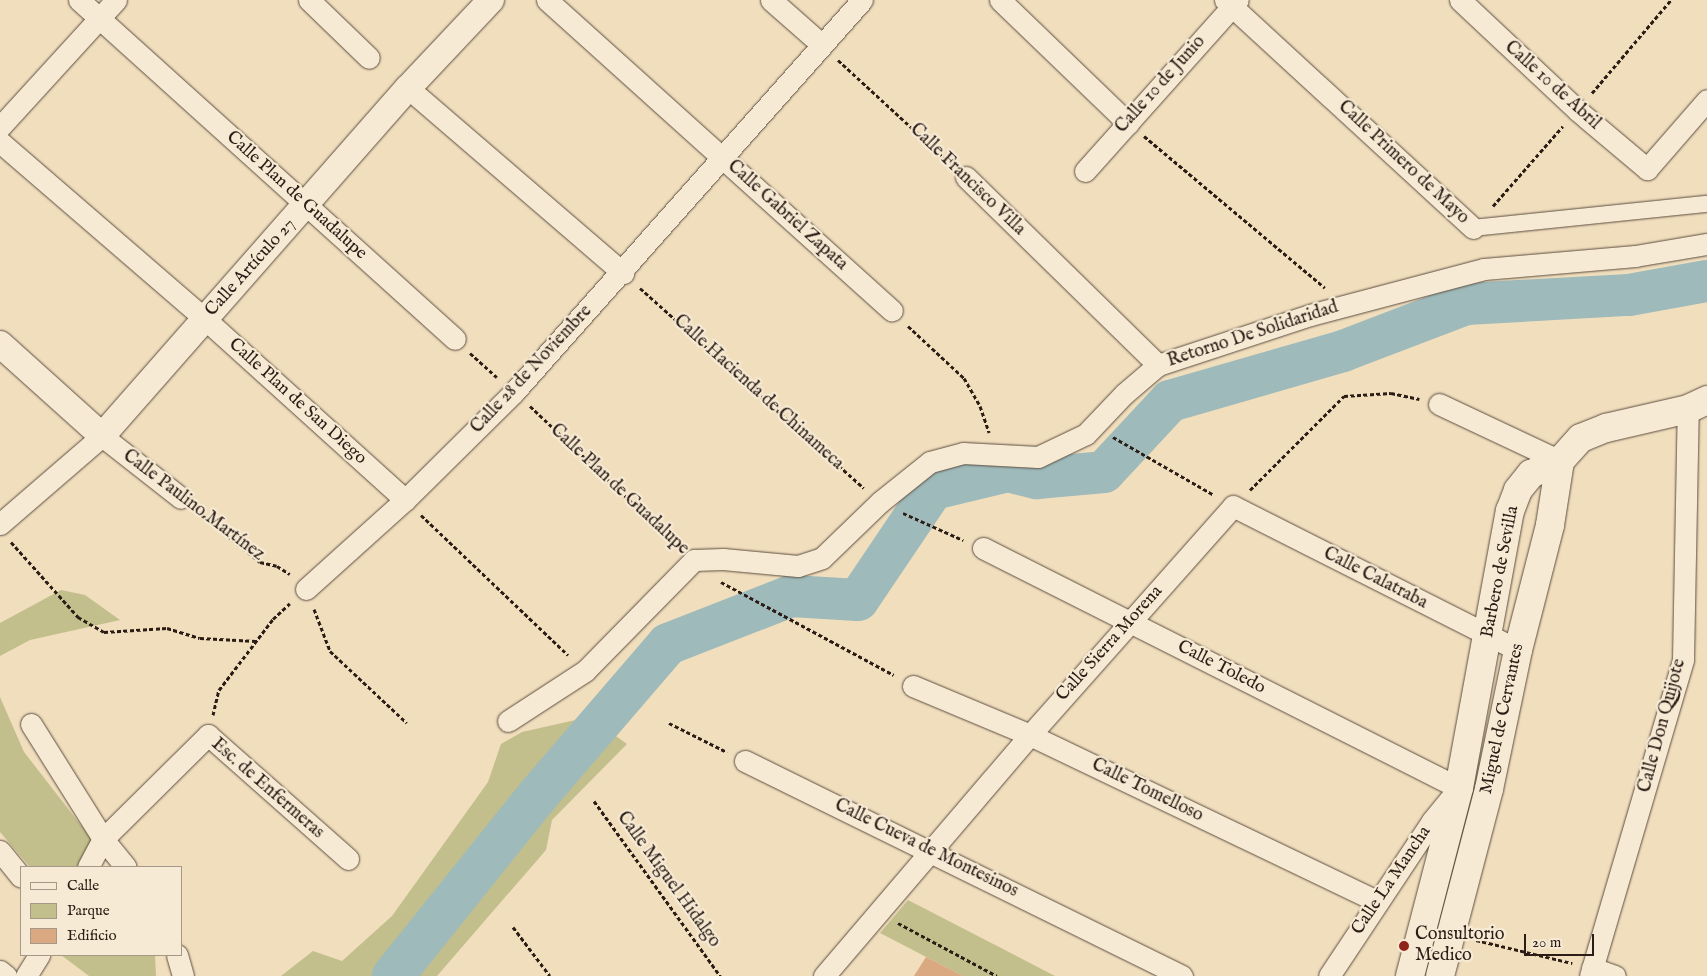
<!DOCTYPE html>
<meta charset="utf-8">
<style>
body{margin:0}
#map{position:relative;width:1707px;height:976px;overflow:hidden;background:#f1debd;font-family:"IM FELL English",serif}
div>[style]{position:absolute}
.green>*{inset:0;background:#c2bf8c}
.river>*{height:42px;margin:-21px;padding:0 21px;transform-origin:21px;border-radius:21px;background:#9ebaba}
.building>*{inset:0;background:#daa881}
.path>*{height:3px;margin-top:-1.5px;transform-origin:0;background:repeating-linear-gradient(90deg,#2b1d16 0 4px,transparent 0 6.5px)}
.roads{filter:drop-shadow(0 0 1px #5c4d40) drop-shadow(0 0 1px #5c4d40)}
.pedestrian>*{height:16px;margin:-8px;padding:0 8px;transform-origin:8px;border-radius:8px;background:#f6ead4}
.minor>*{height:21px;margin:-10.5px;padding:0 10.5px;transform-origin:10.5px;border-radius:10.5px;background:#f6ead4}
.tertiary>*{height:26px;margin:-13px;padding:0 13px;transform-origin:13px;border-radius:13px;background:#f6ead4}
.secondary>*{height:28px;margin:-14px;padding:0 14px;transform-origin:14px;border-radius:14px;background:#f6ead4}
.dots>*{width:14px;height:14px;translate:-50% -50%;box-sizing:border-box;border:2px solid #f6ead4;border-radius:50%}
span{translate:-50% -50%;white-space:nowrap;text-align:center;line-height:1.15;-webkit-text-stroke:4.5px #f6ead4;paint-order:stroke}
.street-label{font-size:18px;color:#2b1d16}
.poi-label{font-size:18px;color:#2b1d16}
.left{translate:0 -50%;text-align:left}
.legend{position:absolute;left:20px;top:866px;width:162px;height:90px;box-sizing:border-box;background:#f6ead4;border:1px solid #a59888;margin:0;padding:6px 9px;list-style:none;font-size:15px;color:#2b1d16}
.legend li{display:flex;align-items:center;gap:10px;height:25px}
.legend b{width:25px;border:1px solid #a59888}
.scale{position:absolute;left:1524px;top:934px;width:70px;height:22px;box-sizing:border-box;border:2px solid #2b1d16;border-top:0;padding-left:6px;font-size:15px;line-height:18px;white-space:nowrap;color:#2b1d16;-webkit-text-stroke:4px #f6ead4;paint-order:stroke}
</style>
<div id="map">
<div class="green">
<div style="clip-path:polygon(61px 590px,85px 595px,120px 620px,30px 640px,0 656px,0 623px)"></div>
<div style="clip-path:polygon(0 697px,24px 752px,94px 842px,80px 867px,30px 867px,0 832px)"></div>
<div style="clip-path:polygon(589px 717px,627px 744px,552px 820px,546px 850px,437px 976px,281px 976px,313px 951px,342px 961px,392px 916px,488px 782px,501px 744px,522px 732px)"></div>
<div style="clip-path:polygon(908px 900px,1055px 976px,963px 976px,880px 933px)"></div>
<div style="clip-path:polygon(61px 955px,155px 955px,156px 976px,89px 976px)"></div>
</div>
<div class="river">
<div style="left:393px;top:976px;width:232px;rotate:-51.3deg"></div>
<div style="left:538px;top:795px;width:199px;rotate:-49.3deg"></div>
<div style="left:668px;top:644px;width:132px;rotate:-21.3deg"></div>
<div style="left:791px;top:596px;width:67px;rotate:3.4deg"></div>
<div style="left:858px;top:600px;width:134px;rotate:-56deg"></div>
<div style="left:933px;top:489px;width:77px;rotate:-13.5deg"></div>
<div style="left:1008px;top:471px;width:30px;rotate:14deg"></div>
<div style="left:1037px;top:478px;width:67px;rotate:-5.1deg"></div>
<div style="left:1104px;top:472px;width:97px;rotate:-47.1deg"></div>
<div style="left:1170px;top:401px;width:180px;rotate:-16.1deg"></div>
<div style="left:1343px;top:351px;width:132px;rotate:-20.9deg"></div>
<div style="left:1466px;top:304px;width:163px;rotate:-3.2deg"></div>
<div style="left:1629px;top:295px;width:79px;rotate:-10.2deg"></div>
</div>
<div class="building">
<div style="clip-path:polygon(926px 957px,963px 976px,914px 976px)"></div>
</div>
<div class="path">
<div style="left:838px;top:60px;width:154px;rotate:42.6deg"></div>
<div style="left:1592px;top:93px;width:122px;rotate:-49.7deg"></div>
<div style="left:1144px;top:136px;width:236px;rotate:40deg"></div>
<div style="left:1493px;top:206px;width:106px;rotate:-48.8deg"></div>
<div style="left:640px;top:288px;width:300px;rotate:41.8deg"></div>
<div style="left:908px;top:326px;width:76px;rotate:42.9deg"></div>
<div style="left:964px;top:378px;width:32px;rotate:60deg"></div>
<div style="left:980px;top:406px;width:28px;rotate:71deg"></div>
<div style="left:470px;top:353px;width:36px;rotate:42deg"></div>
<div style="left:530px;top:406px;width:204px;rotate:43.4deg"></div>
<div style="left:1113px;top:437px;width:116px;rotate:29.9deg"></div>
<div style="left:1250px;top:490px;width:133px;rotate:-45deg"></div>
<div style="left:1344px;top:396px;width:47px;rotate:-3.7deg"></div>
<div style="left:1391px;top:393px;width:29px;rotate:12deg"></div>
<div style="left:197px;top:511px;width:81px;rotate:39deg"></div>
<div style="left:260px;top:562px;width:17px;rotate:13deg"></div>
<div style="left:277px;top:566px;width:15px;rotate:32deg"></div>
<div style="left:903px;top:513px;width:66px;rotate:24.2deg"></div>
<div style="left:421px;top:515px;width:203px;rotate:43.6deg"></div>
<div style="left:11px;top:542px;width:101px;rotate:48.2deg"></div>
<div style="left:78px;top:617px;width:30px;rotate:30deg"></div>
<div style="left:104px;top:632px;width:63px;rotate:-3.6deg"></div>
<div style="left:167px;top:628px;width:34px;rotate:17deg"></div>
<div style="left:200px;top:638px;width:56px;rotate:3.1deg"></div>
<div style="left:721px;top:582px;width:196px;rotate:28.3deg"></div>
<div style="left:314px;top:609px;width:45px;rotate:69.1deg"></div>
<div style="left:330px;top:651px;width:105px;rotate:43.1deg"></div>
<div style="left:213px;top:715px;width:26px;rotate:-77deg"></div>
<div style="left:219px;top:690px;width:89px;rotate:-52.7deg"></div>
<div style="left:273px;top:619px;width:23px;rotate:-43deg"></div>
<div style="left:669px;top:723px;width:65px;rotate:26.6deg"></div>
<div style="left:594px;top:801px;width:216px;rotate:54.2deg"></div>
<div style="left:898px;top:923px;width:112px;rotate:28.2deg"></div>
<div style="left:513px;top:927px;width:61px;rotate:52.9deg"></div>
<div style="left:1476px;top:940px;width:99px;rotate:13.5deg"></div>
</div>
<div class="roads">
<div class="pedestrian">
<div style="left:1473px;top:228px;width:235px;rotate:-5.9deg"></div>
</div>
<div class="minor">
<div style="left:79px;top:0;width:506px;rotate:42.04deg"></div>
<div style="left:309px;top:0;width:83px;rotate:44deg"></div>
<div style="left:547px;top:0;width:464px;rotate:42deg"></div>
<div style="left:771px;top:0;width:68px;rotate:41.4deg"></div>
<div style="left:1000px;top:0;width:178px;rotate:43.9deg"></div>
<div style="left:1225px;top:0;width:337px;rotate:42.6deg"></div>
<div style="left:1460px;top:0;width:161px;rotate:43.2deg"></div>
<div style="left:1577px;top:110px;width:92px;rotate:40.1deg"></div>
<div style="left:1647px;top:169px;width:91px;rotate:-49deg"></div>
<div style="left:408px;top:88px;width:284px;rotate:40.7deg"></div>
<div style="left:0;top:127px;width:172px;rotate:-47.6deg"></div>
<div style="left:0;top:142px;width:271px;rotate:40.8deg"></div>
<div style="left:205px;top:319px;width:270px;rotate:42.1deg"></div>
<div style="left:1085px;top:171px;width:229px;rotate:-48.2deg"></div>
<div style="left:966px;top:177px;width:269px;rotate:44.4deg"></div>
<div style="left:1439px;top:404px;width:134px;rotate:25.2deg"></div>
<div style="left:0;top:524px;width:135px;rotate:-40.8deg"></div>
<div style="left:102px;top:436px;width:100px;rotate:38.1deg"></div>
<div style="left:983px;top:548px;width:533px;rotate:26.76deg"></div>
<div style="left:1459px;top:788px;width:43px;rotate:129.3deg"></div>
<div style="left:1432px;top:821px;width:186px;rotate:123.6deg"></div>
<div style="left:306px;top:589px;width:133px;rotate:-42deg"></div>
<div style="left:405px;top:500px;width:153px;rotate:-44.7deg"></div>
<div style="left:514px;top:392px;width:524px;rotate:-48.4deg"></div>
<div style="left:913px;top:686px;width:127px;rotate:22.7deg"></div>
<div style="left:1030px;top:735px;width:386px;rotate:25.6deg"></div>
<div style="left:508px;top:721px;width:92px;rotate:-33deg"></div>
<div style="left:585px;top:671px;width:156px;rotate:-45.5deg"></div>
<div style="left:694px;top:560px;width:29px;rotate:-2deg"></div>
<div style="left:723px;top:559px;width:75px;rotate:5.3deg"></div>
<div style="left:798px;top:566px;width:25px;rotate:-18deg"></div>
<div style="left:822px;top:558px;width:81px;rotate:-44deg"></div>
<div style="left:880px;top:502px;width:64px;rotate:-38.7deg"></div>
<div style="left:930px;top:462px;width:34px;rotate:-15deg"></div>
<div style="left:963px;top:453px;width:75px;rotate:3.1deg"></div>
<div style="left:1038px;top:457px;width:53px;rotate:-25.6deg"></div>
<div style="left:1086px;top:434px;width:55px;rotate:-46.5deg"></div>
<div style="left:1124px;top:394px;width:45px;rotate:-40.5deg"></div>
<div style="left:1158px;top:365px;width:160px;rotate:-18.2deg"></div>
<div style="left:1310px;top:315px;width:180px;rotate:-14.8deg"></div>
<div style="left:1484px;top:269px;width:152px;rotate:-4.9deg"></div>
<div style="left:1635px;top:256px;width:73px;rotate:-9.5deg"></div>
<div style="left:31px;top:724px;width:136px;rotate:57.9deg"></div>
<div style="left:103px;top:839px;width:36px;rotate:51deg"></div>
<div style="left:745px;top:761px;width:487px;rotate:26.2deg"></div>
<div style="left:0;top:851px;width:33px;rotate:51deg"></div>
<div style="left:88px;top:867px;width:32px;rotate:-62deg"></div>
<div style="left:103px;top:839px;width:148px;rotate:-44.7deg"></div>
<div style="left:208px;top:735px;width:187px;rotate:41.5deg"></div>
<div style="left:177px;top:955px;width:22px;rotate:74deg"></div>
<div style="left:1592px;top:968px;width:24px;rotate:19deg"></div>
<div style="left:0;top:971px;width:8px;rotate:40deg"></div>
<div style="left:26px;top:976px;width:25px;rotate:-58deg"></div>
<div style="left:824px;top:976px;width:317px;rotate:-49.5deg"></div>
<div style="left:1030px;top:735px;width:306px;rotate:-48.4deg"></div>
<div style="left:1233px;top:506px;width:319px;rotate:26.8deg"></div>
<div style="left:1590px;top:976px;width:330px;rotate:-73.6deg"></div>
<div style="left:1683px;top:659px;width:250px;rotate:-88.9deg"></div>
</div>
<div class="tertiary">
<div style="left:0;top:344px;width:137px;rotate:42deg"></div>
<div style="left:102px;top:436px;width:463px;rotate:-48.7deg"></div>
<div style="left:408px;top:88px;width:121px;rotate:-46.7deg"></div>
</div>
<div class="secondary">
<div style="left:1410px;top:976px;width:194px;rotate:-75.4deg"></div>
<div style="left:1459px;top:788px;width:282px;rotate:-79.6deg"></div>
<div style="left:1510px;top:511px;width:22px;rotate:-69deg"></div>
<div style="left:1518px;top:490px;width:21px;rotate:-51deg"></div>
<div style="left:1531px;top:474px;width:32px;rotate:-24deg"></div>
<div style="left:1560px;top:461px;width:31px;rotate:-48deg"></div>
<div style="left:1581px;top:438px;width:27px;rotate:-22deg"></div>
<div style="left:1606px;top:428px;width:84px;rotate:-13deg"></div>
<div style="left:1688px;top:409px;width:21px;rotate:-25deg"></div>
<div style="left:1440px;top:976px;width:193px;rotate:-75.3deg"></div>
<div style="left:1489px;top:789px;width:142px;rotate:-78.2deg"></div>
<div style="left:1518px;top:650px;width:129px;rotate:-75.6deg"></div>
<div style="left:1550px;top:525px;width:65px;rotate:-81.1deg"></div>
</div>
</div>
<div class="dots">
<div style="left:1404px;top:946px;background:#8f2418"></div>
</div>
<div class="street-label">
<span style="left:1161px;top:85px;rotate:-48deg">Calle 10 de Junio</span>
<span style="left:1552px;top:86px;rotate:42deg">Calle 10 de Abril</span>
<span style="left:1403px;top:163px;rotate:43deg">Calle Primero de Mayo</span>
<span style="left:967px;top:180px;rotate:44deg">Calle Francisco Villa</span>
<span style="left:296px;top:196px;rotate:42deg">Calle Plan de Guadalupe</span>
<span style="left:787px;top:216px;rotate:42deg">Calle Gabriel Zapata</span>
<span style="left:251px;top:268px;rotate:-48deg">Calle Artículo 27</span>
<span style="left:1253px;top:335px;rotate:-18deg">Retorno De Solidaridad</span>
<span style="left:532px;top:370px;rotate:-47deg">Calle 28 de Noviembre</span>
<span style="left:758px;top:393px;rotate:42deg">Calle Hacienda de Chinameca</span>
<span style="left:297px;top:402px;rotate:42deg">Calle Plan de San Diego</span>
<span style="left:619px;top:490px;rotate:43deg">Calle Plan de Guadalupe</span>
<span style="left:193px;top:506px;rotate:37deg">Calle Paulino Martínez</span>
<span style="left:1501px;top:572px;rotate:-79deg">Barbero de Sevilla</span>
<span style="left:1375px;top:579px;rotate:27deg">Calle Calatraba</span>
<span style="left:1110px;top:644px;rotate:-48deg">Calle Sierra Morena</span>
<span style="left:1221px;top:668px;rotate:27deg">Calle Toledo</span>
<span style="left:1503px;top:719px;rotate:-78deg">Miguel de Cervantes</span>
<span style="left:1663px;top:726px;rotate:-75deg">Calle Don Quijote</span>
<span style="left:267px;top:789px;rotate:41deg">Esc. de Enfermeras</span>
<span style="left:1147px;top:791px;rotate:26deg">Calle Tomelloso</span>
<span style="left:926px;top:849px;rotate:26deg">Calle Cueva de Montesinos</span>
<span style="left:668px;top:880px;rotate:54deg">Calle Miguel Hidalgo</span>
<span style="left:1392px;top:881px;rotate:-56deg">Calle La Mancha</span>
</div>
<div class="poi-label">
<span class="left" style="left:1415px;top:946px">Consultorio<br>Medico</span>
</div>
<ul class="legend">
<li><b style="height:6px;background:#f6ead4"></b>Calle</li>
<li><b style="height:14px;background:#c2bf8c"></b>Parque</li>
<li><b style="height:14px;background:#daa881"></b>Edificio</li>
</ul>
<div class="scale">20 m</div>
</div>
